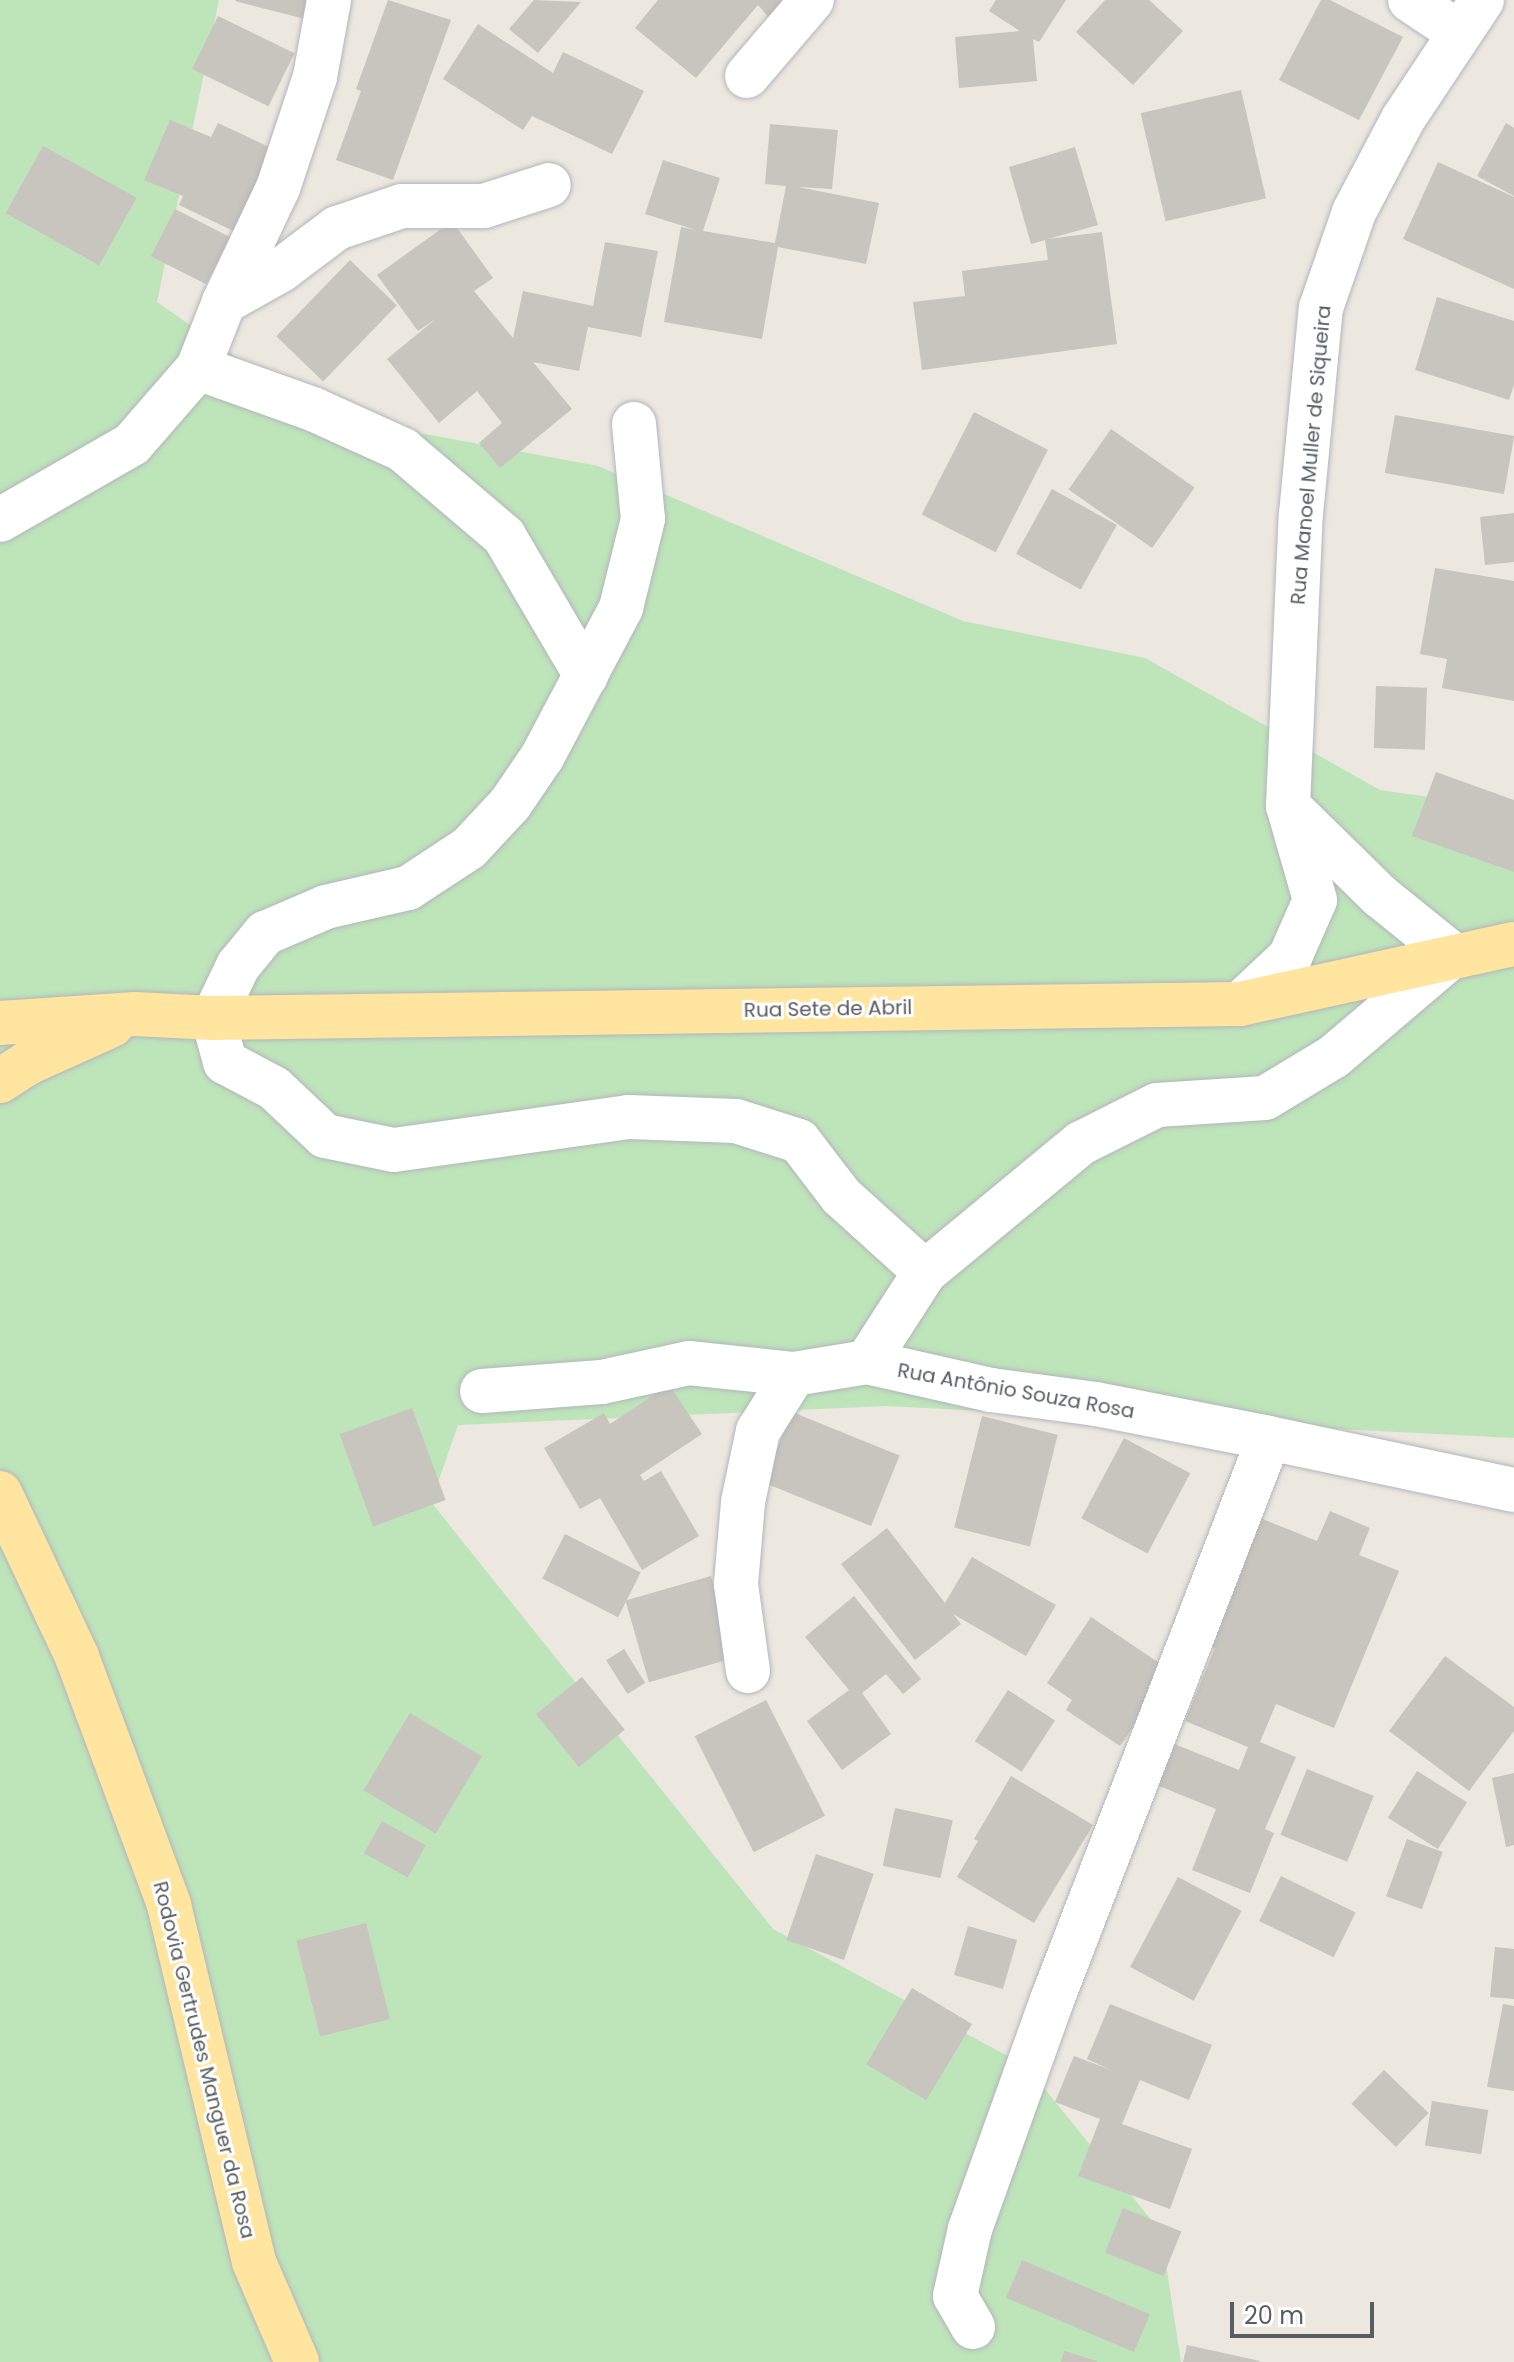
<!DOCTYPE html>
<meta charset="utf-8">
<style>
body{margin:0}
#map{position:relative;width:1514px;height:2362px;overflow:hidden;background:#ece7df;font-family:Poppins,sans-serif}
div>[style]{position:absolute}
.green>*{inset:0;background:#bee4ba}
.building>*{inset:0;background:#c8c4be;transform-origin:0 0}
.roads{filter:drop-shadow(0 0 2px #b2b6ba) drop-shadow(0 0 2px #b2b6ba)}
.minor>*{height:44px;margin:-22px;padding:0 22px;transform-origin:22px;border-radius:22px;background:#fff}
.major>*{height:44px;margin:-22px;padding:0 22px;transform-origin:22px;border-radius:22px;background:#ffe5a0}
span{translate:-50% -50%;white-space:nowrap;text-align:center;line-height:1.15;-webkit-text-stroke:6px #fff;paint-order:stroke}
.street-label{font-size:20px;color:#585d60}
.scale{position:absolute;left:1230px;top:2302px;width:144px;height:36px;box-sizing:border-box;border:4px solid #585d60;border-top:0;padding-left:10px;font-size:24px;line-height:28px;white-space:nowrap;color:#585d60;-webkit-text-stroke:6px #fff;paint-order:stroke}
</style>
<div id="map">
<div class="green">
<div style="clip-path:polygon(0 0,219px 0,157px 302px,318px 414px,598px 466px,963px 621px,1145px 658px,1380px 790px,1514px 809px,1514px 1438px,887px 1406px,458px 1425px,431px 1502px,773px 1929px,1026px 2066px,1161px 2232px,1181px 2362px,0 2362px)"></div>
</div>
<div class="building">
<div style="clip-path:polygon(312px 0,305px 19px,235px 1px,236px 0)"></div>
<div style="clip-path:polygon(388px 0,451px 20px,393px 180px,336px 160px,361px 91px,356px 89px)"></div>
<div style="clip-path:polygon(534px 0,581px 2px,538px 53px,509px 29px)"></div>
<div style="clip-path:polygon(658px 0,789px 0,769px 18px,758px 5px,696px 78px,635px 28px)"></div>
<div style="clip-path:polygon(996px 0,1066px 0,1039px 42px,1033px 39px,1037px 81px,959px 88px,955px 37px,1020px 31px,989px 11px)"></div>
<div style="clip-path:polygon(1105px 0,1149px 0,1183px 31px,1133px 85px,1076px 32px)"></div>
<div style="clip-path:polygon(1321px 0,1330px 0,1403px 37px,1359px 120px,1279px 80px)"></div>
<div style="left:218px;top:16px;width:85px;height:59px;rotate:26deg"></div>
<div style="clip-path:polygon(478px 24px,553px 73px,563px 52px,644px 91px,612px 154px,532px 116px,523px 130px,443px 79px)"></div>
<div style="left:1241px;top:90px;width:111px;height:103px;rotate:77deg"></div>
<div style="clip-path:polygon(170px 120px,211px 137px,218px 123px,284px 154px,244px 236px,179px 205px,183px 196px,144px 180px)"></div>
<div style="clip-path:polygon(1506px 123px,1514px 128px,1514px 196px,1477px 176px)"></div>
<div style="clip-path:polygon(770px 124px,838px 130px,832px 189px,798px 187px,879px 203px,866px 264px,778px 247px,762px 339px,664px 322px,681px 227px,696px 230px,645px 214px,663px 160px,720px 178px,703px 231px,775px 243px,786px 186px,765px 184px)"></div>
<div style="left:43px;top:146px;width:107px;height:77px;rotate:29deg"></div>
<div style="clip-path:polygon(1075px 147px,1098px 225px,1048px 239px,1102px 232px,1117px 344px,922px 370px,913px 302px,965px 296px,962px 271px,1048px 260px,1045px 240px,1031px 244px,1009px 167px)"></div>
<div style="clip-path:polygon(1438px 162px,1514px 197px,1514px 289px,1403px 239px)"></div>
<div style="left:175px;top:209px;width:62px;height:53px;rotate:27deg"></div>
<div style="clip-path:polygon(452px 221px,493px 278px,474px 291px,513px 338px,523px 291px,593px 306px,605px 242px,658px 251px,641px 337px,588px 327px,579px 371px,533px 362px,572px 409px,500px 468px,479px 443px,502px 423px,477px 391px,439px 423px,387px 359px,437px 318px,418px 331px,377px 275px)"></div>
<div style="left:350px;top:260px;width:65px;height:106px;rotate:44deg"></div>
<div style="clip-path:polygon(1437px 297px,1514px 321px,1514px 385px,1509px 400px,1415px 370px)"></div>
<div style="left:974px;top:412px;width:83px;height:115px;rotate:27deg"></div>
<div style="left:1395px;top:415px;width:121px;height:59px;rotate:10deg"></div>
<div style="left:1111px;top:429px;width:102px;height:74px;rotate:35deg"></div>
<div style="left:1052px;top:489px;width:74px;height:74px;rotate:29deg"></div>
<div style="clip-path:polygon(1514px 513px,1514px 562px,1485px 565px,1480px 517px)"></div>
<div style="clip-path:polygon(1435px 568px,1514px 581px,1514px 701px,1442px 688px,1447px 659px,1420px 654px)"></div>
<div style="left:1376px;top:686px;width:51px;height:62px;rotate:2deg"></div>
<div style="clip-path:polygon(1436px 772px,1514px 800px,1514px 872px,1412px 836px)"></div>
<div style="clip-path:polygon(669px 1385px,702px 1434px,640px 1475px,644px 1481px,661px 1471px,699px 1536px,642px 1570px,600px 1498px,580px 1509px,544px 1448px,604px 1413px,610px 1424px)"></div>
<div style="left:412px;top:1408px;width:98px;height:77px;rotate:70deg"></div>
<div style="left:792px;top:1412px;width:116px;height:76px;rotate:22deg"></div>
<div style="left:982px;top:1416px;width:78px;height:115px;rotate:14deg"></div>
<div style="left:1124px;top:1438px;width:75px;height:91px;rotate:28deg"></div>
<div style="clip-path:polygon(1330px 1511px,1370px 1528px,1359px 1555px,1399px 1571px,1334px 1728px,1276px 1704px,1260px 1742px,1296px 1757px,1265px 1829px,1274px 1833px,1250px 1893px,1192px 1870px,1216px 1809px,1154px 1784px,1172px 1743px,1239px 1770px,1248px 1747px,1185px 1721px,1215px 1648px,1201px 1642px,1253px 1515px,1317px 1541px)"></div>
<div style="clip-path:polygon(887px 1528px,945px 1603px,972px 1557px,1056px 1605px,1026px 1656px,953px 1614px,961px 1624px,915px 1660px,841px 1564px)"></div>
<div style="left:565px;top:1534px;width:85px;height:50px;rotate:27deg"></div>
<div style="left:711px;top:1576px;width:85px;height:89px;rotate:74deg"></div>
<div style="clip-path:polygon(854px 1596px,921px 1679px,903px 1694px,886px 1674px,862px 1693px,891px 1734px,842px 1770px,807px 1721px,849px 1690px,805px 1637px)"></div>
<div style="clip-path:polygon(1091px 1617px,1171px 1671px,1120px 1746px,1066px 1710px,1072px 1700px,1047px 1683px)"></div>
<div style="left:624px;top:1649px;width:40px;height:21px;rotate:58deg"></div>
<div style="clip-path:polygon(1445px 1656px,1514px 1707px,1514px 1731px,1469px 1791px,1389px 1731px)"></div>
<div style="left:582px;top:1677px;width:68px;height:59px;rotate:51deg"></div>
<div style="left:1008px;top:1690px;width:56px;height:61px;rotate:33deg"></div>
<div style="left:766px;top:1700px;width:130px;height:80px;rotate:63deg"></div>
<div style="left:410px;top:1713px;width:84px;height:90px;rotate:31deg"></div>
<div style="left:1307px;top:1769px;width:72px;height:71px;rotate:22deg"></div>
<div style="left:1417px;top:1771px;width:59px;height:55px;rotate:32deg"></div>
<div style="clip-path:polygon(1514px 1773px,1514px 1845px,1506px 1847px,1492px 1778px)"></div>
<div style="clip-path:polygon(1011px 1776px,1093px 1825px,1034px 1923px,957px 1877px,978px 1841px,974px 1839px)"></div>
<div style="left:895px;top:1808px;width:59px;height:59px;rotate:12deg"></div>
<div style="left:382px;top:1821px;width:50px;height:37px;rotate:29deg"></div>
<div style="left:1407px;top:1839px;width:38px;height:61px;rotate:20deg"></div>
<div style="left:816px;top:1854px;width:61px;height:91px;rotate:19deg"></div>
<div style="left:1281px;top:1876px;width:83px;height:50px;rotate:26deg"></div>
<div style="left:1178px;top:1877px;width:72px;height:102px;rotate:28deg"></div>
<div style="left:366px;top:1923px;width:99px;height:72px;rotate:76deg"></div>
<div style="left:968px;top:1926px;width:51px;height:51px;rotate:16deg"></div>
<div style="clip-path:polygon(1495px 1947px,1514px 1949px,1514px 1999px,1490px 1997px)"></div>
<div style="left:912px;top:1988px;width:70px;height:89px;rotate:31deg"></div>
<div style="clip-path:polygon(1110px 2004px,1212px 2045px,1189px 2100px,1140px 2080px,1122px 2124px,1192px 2149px,1170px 2209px,1078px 2176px,1100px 2119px,1055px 2102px,1074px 2056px,1111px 2070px,1087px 2059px)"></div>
<div style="clip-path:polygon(1503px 2004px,1514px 2006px,1514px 2091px,1487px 2087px)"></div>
<div style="left:1384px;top:2070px;width:62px;height:47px;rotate:44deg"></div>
<div style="left:1432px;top:2101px;width:57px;height:45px;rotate:9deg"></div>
<div style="left:1123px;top:2208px;width:63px;height:48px;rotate:22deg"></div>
<div style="left:1022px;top:2260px;width:139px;height:41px;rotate:23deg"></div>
<div style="clip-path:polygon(1187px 2345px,1260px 2361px,1259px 2362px,1183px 2362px)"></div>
<div style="clip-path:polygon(1064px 2351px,1097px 2361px,1097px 2362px,1061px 2362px)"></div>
</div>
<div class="roads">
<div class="minor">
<div style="left:1410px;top:0;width:58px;rotate:33.7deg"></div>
<div style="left:747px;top:76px;width:100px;rotate:-49.5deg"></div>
<div style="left:224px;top:302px;width:65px;rotate:-29.3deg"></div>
<div style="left:281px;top:270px;width:70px;rotate:-36.9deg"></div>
<div style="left:337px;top:228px;width:69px;rotate:-18.7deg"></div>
<div style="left:402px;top:206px;width:82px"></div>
<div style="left:484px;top:206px;width:68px;rotate:-17.9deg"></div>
<div style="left:198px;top:368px;width:124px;rotate:19.7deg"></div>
<div style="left:315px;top:410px;width:97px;rotate:24.4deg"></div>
<div style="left:403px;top:450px;width:133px;rotate:40.4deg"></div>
<div style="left:504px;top:536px;width:162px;rotate:59.6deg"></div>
<div style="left:634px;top:424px;width:95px;rotate:84.6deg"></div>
<div style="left:643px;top:519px;width:92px;rotate:103.9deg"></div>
<div style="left:621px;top:608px;width:169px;rotate:117.9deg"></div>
<div style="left:542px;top:757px;width:57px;rotate:124.2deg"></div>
<div style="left:510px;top:804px;width:60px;rotate:133deg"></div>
<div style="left:469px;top:848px;width:73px;rotate:146.7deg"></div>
<div style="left:408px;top:888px;width:84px;rotate:167deg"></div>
<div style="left:326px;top:907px;width:66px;rotate:156.9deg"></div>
<div style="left:265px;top:933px;width:43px;rotate:129.3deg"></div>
<div style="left:238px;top:966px;width:58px;rotate:115.7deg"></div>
<div style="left:213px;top:1018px;width:46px;rotate:74.7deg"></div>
<div style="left:225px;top:1062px;width:55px;rotate:28deg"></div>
<div style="left:274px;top:1088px;width:70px;rotate:43.3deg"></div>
<div style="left:325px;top:1136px;width:70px;rotate:11.5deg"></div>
<div style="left:394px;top:1150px;width:237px;rotate:-8deg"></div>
<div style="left:629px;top:1117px;width:107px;rotate:2.1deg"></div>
<div style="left:736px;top:1121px;width:66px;rotate:17.6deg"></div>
<div style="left:799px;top:1141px;width:69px;rotate:52.6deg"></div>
<div style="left:841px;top:1196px;width:113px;rotate:42.1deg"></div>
<div style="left:0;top:520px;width:152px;rotate:-29.9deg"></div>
<div style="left:132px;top:444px;width:101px;rotate:-49deg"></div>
<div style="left:198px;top:368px;width:71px;rotate:-68.5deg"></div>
<div style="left:224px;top:302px;width:126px;rotate:-64.7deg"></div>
<div style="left:278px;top:188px;width:117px;rotate:-71.6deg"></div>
<div style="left:315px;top:77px;width:78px;rotate:-79.7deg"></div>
<div style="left:1288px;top:806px;width:129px;rotate:44.4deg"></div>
<div style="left:1380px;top:896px;width:94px;rotate:38.9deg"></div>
<div style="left:1453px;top:955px;width:157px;rotate:139.6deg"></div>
<div style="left:1333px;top:1057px;width:79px;rotate:148.9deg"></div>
<div style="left:1265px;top:1098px;width:108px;rotate:176.3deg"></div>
<div style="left:1157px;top:1105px;width:85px;rotate:153.4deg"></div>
<div style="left:1081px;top:1143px;width:202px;rotate:140.4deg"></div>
<div style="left:925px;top:1272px;width:107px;rotate:122.8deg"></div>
<div style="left:867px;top:1362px;width:127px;rotate:12.7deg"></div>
<div style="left:991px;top:1390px;width:106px;rotate:7.6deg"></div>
<div style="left:1096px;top:1404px;width:176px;rotate:11.1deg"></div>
<div style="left:1269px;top:1438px;width:250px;rotate:12deg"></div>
<div style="left:1240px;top:1004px;width:69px;rotate:-43.2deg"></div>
<div style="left:1290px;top:957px;width:62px;rotate:-66.3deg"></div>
<div style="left:1315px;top:900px;width:98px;rotate:-106deg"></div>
<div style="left:1288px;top:806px;width:292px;rotate:-87.5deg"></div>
<div style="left:1301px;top:514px;width:207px;rotate:-84.5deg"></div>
<div style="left:1321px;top:308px;width:102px;rotate:-71deg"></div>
<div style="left:1354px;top:212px;width:105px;rotate:-62.2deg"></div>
<div style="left:1403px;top:119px;width:143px;rotate:-56.4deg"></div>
<div style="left:482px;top:1391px;width:120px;rotate:-4.3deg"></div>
<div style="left:602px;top:1382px;width:89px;rotate:-12.3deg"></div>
<div style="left:689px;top:1363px;width:106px;rotate:6deg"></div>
<div style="left:748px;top:1671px;width:88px;rotate:-97.9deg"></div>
<div style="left:736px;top:1584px;width:82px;rotate:-85.1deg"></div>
<div style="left:743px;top:1502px;width:73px;rotate:-78.1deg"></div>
<div style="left:758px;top:1431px;width:67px;rotate:-57.7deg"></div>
<div style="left:794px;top:1374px;width:74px;rotate:-9.3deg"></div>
<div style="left:973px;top:2327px;width:36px;rotate:-120deg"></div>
<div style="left:955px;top:2296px;width:69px;rotate:-77.4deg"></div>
<div style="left:970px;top:2229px;width:243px;rotate:-70.3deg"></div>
<div style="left:1052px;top:2000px;width:602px;rotate:-68.89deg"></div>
</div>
<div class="major">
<div style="left:0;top:1023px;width:135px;rotate:-3.8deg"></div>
<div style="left:135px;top:1014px;width:78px;rotate:2.9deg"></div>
<div style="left:213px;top:1018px;width:1027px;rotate:-0.78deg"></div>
<div style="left:1240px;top:1004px;width:280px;rotate:-12.4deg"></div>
<div style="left:0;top:1081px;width:33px;rotate:-33deg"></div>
<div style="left:28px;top:1063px;width:92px;rotate:-24.3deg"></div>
<div style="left:0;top:1493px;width:181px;rotate:64.8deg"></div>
<div style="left:77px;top:1657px;width:265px;rotate:69.6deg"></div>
<div style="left:169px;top:1905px;width:367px;rotate:76.6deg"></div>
<div style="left:254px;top:2262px;width:109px;rotate:66.7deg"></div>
</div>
</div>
<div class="street-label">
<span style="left:1311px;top:455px;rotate:-85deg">Rua Manoel Muller de Siqueira</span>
<span style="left:828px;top:1009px;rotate:-1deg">Rua Sete de Abril</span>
<span style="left:1016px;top:1391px;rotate:10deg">Rua Antônio Souza Rosa</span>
<span style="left:204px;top:2060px;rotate:76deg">Rodovia Gertrudes Manguer da Rosa</span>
</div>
<div class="scale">20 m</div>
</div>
